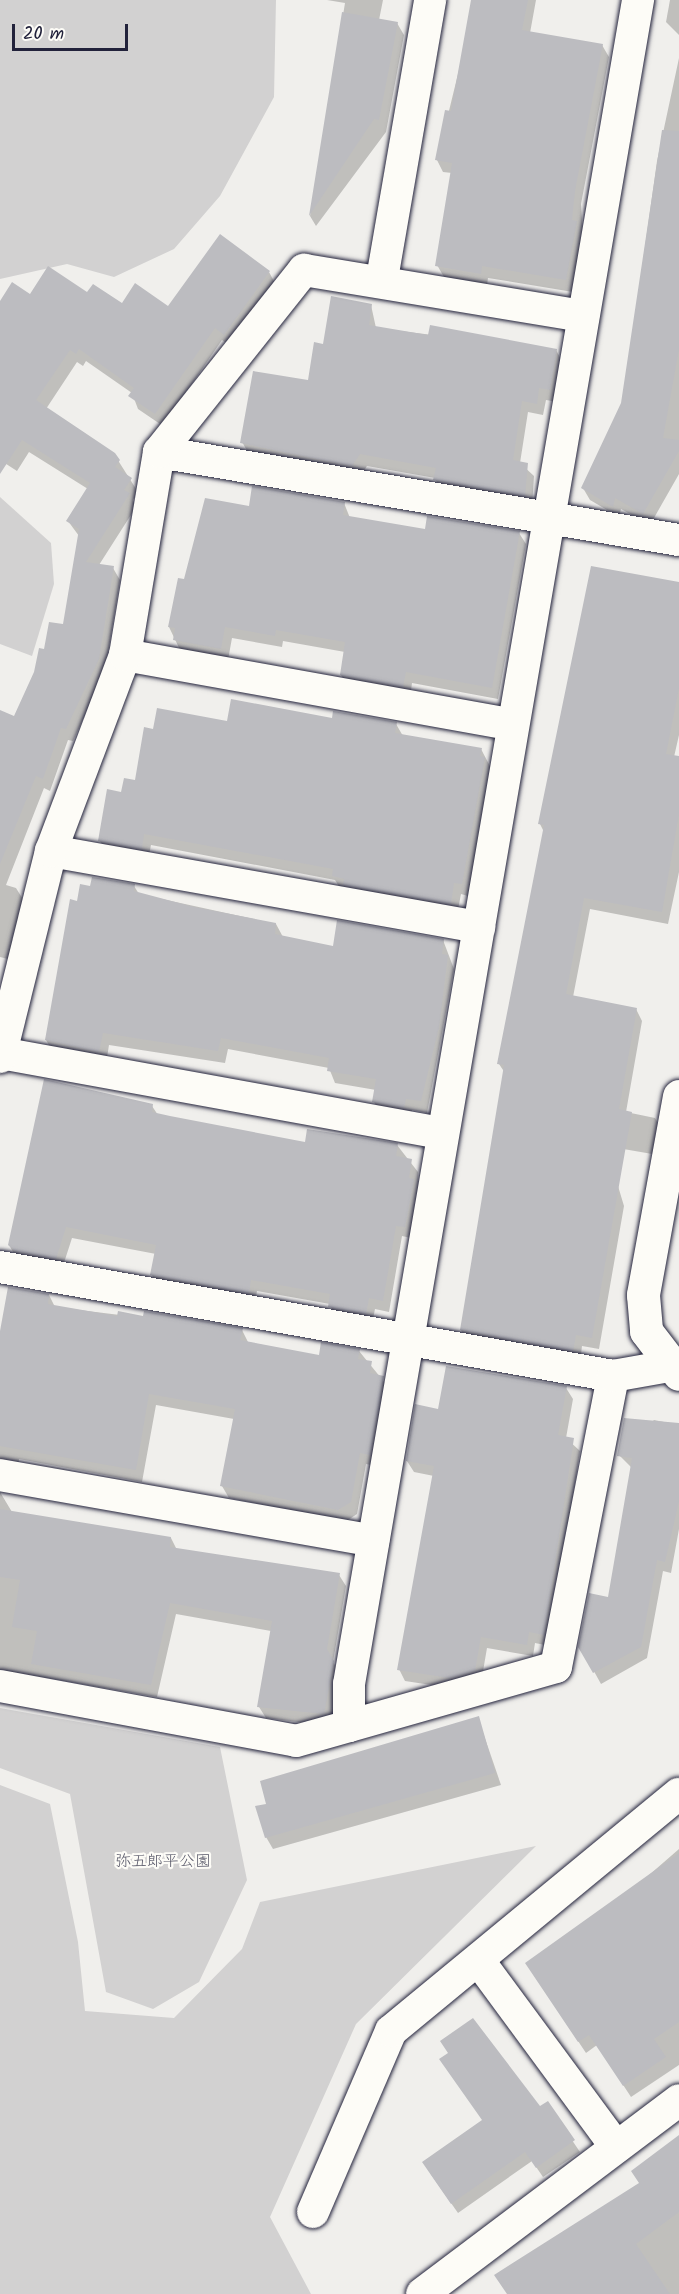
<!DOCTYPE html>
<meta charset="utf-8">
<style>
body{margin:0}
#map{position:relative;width:679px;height:2294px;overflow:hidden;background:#f0efec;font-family:Kalam,"Klee One",sans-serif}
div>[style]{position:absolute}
.green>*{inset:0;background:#d2d1d1}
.shadow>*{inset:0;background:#0003}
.building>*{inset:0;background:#bcbcc0}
.roads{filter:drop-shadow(0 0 2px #22223b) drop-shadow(0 0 2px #22223b)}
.minor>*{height:32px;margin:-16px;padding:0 16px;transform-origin:16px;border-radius:16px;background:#fdfcf7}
.tertiary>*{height:33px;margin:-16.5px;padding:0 16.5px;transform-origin:16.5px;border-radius:16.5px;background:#fdfcf7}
span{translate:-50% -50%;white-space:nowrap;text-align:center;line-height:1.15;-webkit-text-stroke:4.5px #fdfcf7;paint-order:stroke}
.park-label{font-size:16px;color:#575768}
.scale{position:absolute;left:12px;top:24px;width:116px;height:27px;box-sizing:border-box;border:3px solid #22223b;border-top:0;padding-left:8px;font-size:18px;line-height:21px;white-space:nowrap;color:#22223b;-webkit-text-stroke:4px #fdfcf7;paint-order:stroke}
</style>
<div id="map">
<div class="green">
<div style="clip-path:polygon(0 0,276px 0,274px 97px,220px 196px,174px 249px,114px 277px,67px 264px,0 279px)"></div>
<div style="clip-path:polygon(0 497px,51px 543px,54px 584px,32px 656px,0 644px)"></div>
<div style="clip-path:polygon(0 1708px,220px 1747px,247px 1880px,199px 1982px,153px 2009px,106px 1992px,70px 1794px,0 1768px)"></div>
<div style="clip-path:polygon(0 1785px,50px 1804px,78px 1942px,85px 2011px,174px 2018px,242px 1949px,260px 1902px,536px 1846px,356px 2024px,270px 2217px,311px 2294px,0 2294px)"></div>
</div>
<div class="shadow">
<div style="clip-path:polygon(327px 0,383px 0,379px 20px,397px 23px,404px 35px,386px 132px,316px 226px,310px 216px,345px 3px)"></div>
<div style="clip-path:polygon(476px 0,536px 0,530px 33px,602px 45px,609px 57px,581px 204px,583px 235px,573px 292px,488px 278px,487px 285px,444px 277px,437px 265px,452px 173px,443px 172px,437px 160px)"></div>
<div style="clip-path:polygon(670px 0,679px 0,679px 35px,666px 22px)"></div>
<div style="clip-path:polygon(679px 58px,679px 474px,650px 525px,621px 509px,619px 517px,590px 500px,583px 488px,623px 404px,657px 161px)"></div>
<div style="clip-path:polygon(269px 272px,276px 285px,232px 347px,222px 340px,163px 426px,138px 409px,132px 393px,86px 361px,83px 366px,77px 362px,46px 409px,114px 454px,138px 492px,133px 500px,136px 507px,99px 565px,113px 568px,120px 580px,105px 672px,73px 741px,68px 740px,50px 791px,44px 788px,6px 885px,16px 888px,24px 901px,8px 959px,0 957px,0 721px,14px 718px,46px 650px,64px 625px,79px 536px,68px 521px,88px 489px,29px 452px,17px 471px,0 460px,0 304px,30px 296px,88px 294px,123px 305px,168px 308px)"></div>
<div style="clip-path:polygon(371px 305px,376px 328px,556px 350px,563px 363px,557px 402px,546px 400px,543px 415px,528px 412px,520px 463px,534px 476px,532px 507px,442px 492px,435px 478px,367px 466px,359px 478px,249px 454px,242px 442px,309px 382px,324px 345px)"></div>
<div style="clip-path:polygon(344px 503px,350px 518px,426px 531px,519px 533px,526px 544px,498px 699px,412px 683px,410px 698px,348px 687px,341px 675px,345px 652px,283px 641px,282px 647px,232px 638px,228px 660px,181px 652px,169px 627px,185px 581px,250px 508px)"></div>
<div style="clip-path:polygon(679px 583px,679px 735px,674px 757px,679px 758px,679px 872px,668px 924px,590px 909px,573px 997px,636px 1009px,642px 1021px,626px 1112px,655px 1118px,662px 1130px,658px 1155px,606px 1146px,624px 1206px,599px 1349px,582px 1346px,580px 1362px,468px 1342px,461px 1330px,505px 1073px,499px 1064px,544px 832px,540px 824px)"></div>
<div style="clip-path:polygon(333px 719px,396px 724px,403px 736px,481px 749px,492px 770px,468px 896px,461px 894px,457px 915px,340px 888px,335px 880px,151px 845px,148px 860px,107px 853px,100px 841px,122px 793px,136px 781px,154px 730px)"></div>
<div style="clip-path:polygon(134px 886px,139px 894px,276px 924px,283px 937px,334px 948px,443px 940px,454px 969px,427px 1113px,412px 1110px,411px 1119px,381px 1114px,374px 1102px,376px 1090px,335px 1083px,329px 1068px,228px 1049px,225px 1063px,109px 1045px,106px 1064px,53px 1052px,46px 1040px,79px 902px,92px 888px)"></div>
<div style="clip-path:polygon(152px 1106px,158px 1115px,306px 1143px,397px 1145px,418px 1172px,419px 1192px,411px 1238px,402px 1236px,389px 1312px,375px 1309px,372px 1324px,336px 1318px,330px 1304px,257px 1291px,255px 1304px,158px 1287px,152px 1275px,156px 1254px,72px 1238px,62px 1269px,16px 1257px,9px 1245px)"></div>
<div style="clip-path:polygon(49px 1295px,55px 1307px,242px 1330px,248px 1342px,320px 1357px,359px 1351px,390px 1389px,376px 1466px,366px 1464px,357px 1514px,345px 1522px,229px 1498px,222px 1486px,234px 1419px,156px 1405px,142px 1482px,19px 1459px,18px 1470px,0 1474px,0 1339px)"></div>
<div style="clip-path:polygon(566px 1388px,573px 1399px,566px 1438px,580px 1451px,550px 1646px,535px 1643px,533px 1656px,487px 1648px,481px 1683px,458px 1689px,405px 1681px,399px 1669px,434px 1476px,414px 1472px,407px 1461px,440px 1410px)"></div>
<div style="clip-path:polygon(654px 1420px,679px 1425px,679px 1529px,671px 1573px,663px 1571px,647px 1658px,601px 1684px,580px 1646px,609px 1598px,632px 1468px,619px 1455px)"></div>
<div style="clip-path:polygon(0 1492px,12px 1512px,171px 1538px,177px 1550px,339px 1575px,346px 1586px,333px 1662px,340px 1674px,331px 1726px,266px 1718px,259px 1707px,271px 1631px,176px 1614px,157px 1697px,0 1670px)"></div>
<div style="clip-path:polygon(478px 1718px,501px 1785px,273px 1849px,266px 1837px)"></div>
<div style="clip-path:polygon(679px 1849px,679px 2065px,631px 2097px,597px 2045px,586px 2053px,534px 1975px)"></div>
<div style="clip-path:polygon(450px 2054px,540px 2108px,547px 2103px,580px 2152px,543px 2177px,532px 2161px,458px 2213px,430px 2173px,483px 2121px)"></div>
<div style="clip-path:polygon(679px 2138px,679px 2294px,507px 2294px,640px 2184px)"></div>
</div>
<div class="building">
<div style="clip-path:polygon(471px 0,528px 0,522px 30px,603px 44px,575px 191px,572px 220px,577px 221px,566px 280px,482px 266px,481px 274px,435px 266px,452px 163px,435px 160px,445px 110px,451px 111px)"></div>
<div style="clip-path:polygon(342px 12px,398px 22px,379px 120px,374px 119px,309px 216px)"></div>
<div style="clip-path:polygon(662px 130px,679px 131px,679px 349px,663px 438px,679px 440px,679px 451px,643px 514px,615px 498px,613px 507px,581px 488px,621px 403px)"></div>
<div style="clip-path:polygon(220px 234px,270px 271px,224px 335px,215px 328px,155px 414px,128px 396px,134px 388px,79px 349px,76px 354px,70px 350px,36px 400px,115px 453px,120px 460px,115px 467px,132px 478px,124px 490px,130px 493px,86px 562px,114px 566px,99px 659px,66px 729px,61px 728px,43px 779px,36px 776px,0 864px,0 710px,14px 716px,34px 672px,39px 648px,44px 649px,49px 622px,63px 624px,79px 529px,66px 521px,90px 483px,22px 440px,0 474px,0 301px,12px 282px,30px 294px,48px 266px,87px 292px,93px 284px,122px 303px,135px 283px,168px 306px)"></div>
<div style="clip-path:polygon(331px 296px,372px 304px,369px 325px,428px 335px,430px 325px,557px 349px,550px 390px,539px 388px,537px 404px,522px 401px,513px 460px,528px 463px,525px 496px,433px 480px,436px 468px,360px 454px,352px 466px,240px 443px,253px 371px,308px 380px,314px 342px,323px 344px)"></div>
<div style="clip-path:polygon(252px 486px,345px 502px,343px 515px,425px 529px,427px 516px,520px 531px,492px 688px,406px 672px,403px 687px,340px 675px,345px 642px,276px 630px,275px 636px,225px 627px,221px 649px,173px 640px,175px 628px,168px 627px,178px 578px,184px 579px,205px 498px,249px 506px)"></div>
<div style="clip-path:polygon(591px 566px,679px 582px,679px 688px,666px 754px,679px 756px,679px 814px,662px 912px,584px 898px,566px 994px,637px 1008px,619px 1109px,632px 1112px,592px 1338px,576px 1335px,573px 1351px,460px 1330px,504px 1065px,497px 1064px,544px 825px,538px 824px)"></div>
<div style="clip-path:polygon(231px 699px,332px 718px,333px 711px,397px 722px,395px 733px,482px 748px,480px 756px,485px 757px,462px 884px,454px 883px,451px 904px,343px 885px,344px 879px,332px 876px,333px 869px,144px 834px,142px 849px,98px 841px,107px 789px,121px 792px,124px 778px,135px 780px,144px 727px,153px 729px,157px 708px,227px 721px)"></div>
<div style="clip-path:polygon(92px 877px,135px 884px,134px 891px,194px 907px,276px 923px,275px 934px,333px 946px,337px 920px,444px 939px,442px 954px,448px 955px,439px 1027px,421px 1101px,406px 1099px,404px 1108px,372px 1102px,376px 1079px,327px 1071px,329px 1058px,221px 1038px,218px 1051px,103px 1033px,99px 1052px,45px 1040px,70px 899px,77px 901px,80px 884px,90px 886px)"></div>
<div style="clip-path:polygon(44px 1079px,153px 1104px,152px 1112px,170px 1116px,305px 1142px,307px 1129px,398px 1143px,396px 1156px,412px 1159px,409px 1178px,414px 1179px,405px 1227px,396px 1226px,383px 1301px,369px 1298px,366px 1314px,328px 1307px,330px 1294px,251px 1280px,249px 1293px,150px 1275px,156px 1245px,66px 1227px,56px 1259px,15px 1251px,8px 1245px)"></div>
<div style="clip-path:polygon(8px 1287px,49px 1294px,48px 1304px,117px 1316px,118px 1311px,143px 1316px,144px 1311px,243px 1328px,240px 1340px,319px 1355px,321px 1342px,360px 1349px,358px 1359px,372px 1361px,370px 1373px,384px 1376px,370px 1455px,360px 1453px,351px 1502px,338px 1510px,220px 1486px,235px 1409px,149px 1394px,136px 1470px,0 1446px,0 1331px)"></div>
<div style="clip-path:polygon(446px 1366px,567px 1386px,558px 1435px,574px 1438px,544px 1635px,529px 1632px,527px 1645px,481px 1637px,475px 1671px,450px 1678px,397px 1670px,434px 1466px,406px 1461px,415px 1404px,438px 1409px)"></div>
<div style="clip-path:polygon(624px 1418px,679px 1423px,679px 1501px,665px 1562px,657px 1560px,641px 1647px,593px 1673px,578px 1647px,589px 1593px,608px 1597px,632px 1458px,617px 1456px)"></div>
<div style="clip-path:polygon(0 1509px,171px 1537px,170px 1547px,340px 1573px,327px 1649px,334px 1661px,324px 1714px,257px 1707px,272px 1621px,170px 1603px,151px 1685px,31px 1664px,37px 1631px,12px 1627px,20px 1580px,0 1577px)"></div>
<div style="clip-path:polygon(479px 1716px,495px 1773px,265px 1838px,255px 1806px,266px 1804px,260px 1781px)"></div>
<div style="clip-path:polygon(679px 1853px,679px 2022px,654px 2039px,666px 2057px,623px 2086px,589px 2035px,578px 2042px,525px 1963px)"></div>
<div style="clip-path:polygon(473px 2018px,540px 2106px,548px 2101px,575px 2140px,536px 2168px,525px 2152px,451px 2204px,422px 2162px,482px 2120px,439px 2059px,448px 2053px,440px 2041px)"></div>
<div style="clip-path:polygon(679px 2135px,679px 2212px,636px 2244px,670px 2294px,507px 2294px,494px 2275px,639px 2183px,631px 2171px)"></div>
</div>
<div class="roads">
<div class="minor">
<div style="left:382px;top:279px;width:283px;rotate:-80.2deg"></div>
<div style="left:159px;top:452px;width:527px;rotate:9.61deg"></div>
<div style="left:125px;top:655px;width:394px;rotate:10.2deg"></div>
<div style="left:51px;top:851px;width:435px;rotate:10.1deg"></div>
<div style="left:1px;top:1053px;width:449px;rotate:10.3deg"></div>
<div style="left:0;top:1057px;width:212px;rotate:-76.1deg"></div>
<div style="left:51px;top:851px;width:210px;rotate:-69.3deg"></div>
<div style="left:125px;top:655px;width:206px;rotate:-80.5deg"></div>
<div style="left:159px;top:452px;width:233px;rotate:-51.5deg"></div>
<div style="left:304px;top:270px;width:283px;rotate:9.4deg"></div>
<div style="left:0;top:1267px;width:623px;rotate:10.08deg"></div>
<div style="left:0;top:1475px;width:379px;rotate:10deg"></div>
<div style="left:0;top:1686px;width:301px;rotate:10.5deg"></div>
<div style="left:296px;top:1741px;width:55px;rotate:-15.8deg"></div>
<div style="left:349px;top:1726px;width:42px;rotate:-90deg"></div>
<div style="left:349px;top:1684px;width:1709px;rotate:-80.26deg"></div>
<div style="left:349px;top:1726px;width:215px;rotate:-15.9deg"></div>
<div style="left:556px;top:1667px;width:297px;rotate:-78.9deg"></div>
<div style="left:613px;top:1376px;width:57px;rotate:-10.1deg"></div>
<div style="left:479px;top:1961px;width:231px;rotate:53.6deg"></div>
<div style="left:313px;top:2212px;width:197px;rotate:-66.7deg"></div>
<div style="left:391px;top:2031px;width:373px;rotate:-39.5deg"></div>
<div style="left:422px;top:2294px;width:322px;rotate:-37deg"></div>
</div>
<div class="tertiary">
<div style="left:679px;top:1096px;width:202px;rotate:100.3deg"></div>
<div style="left:643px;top:1295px;width:36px;rotate:85deg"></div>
<div style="left:646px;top:1331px;width:54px;rotate:52.5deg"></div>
</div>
</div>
<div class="park-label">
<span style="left:163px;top:1862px">弥五郎平公園</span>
</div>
<div class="scale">20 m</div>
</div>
